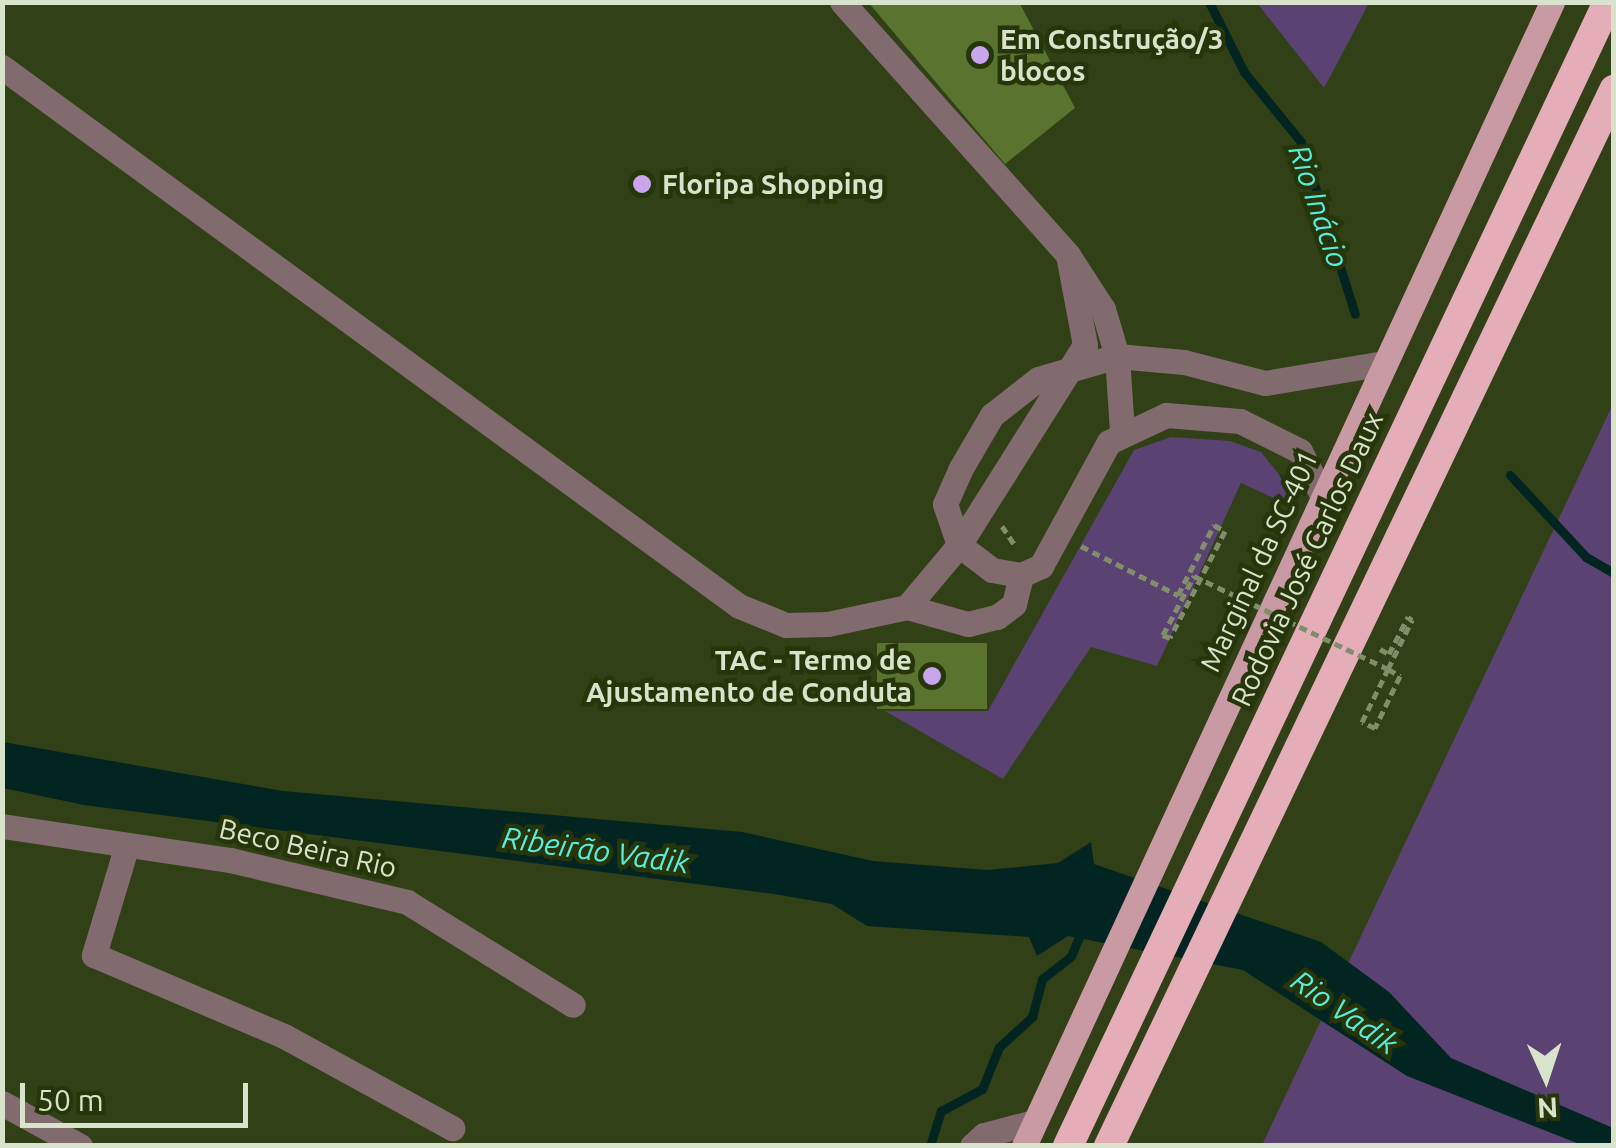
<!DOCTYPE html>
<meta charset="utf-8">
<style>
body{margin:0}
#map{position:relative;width:1616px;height:1148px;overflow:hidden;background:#314016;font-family:Ubuntu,sans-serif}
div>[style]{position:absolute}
.green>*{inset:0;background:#5a4272}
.water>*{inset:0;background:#032522}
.stream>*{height:9px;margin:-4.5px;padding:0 4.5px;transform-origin:4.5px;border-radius:4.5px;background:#032522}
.building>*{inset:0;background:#5a732f;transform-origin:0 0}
.path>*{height:5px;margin-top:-2.5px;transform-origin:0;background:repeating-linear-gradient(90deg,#818e6c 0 8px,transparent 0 13px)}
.minor>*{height:25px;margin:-12.5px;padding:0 12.5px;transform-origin:12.5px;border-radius:12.5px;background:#826b6f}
.major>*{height:25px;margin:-12.5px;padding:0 12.5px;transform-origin:12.5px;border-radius:12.5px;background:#c99aa3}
.highway>*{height:30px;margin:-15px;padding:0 15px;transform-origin:15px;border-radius:15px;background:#e5adb7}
.path-bridge>*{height:5px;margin-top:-2.5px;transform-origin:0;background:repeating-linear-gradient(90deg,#818e6c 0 8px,transparent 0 13px)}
.dots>*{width:28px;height:28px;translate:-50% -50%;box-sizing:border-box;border:5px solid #27350b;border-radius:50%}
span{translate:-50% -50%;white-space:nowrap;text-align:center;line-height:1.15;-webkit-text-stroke:9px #27350b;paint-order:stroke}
.poi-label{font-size:28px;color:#d9e3cb;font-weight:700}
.left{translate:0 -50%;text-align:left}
.right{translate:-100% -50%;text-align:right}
.street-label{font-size:28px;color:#d9e3cb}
.water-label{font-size:30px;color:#57eee0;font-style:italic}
.frame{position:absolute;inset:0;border:5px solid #d9e3cb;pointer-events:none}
.north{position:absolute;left:1496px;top:1028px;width:100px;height:100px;-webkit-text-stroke:8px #27350b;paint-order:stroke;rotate:177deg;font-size:28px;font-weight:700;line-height:40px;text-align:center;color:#d9e3cb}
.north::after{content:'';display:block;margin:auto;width:35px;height:45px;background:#d9e3cb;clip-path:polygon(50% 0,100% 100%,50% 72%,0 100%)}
.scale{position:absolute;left:20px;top:1083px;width:228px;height:45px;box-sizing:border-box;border:5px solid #d9e3cb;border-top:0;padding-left:12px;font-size:30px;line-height:35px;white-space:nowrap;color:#d9e3cb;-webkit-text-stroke:8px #27350b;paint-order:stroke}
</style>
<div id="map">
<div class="green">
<div style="clip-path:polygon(1257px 3px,1369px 3px,1324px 88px)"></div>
<div style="clip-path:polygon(1613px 404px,1613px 1145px,1262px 1145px)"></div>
<div style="clip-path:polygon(1171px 437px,1230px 441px,1261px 452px,1290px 488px,1287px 504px,1241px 483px,1157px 666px,1091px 647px,1003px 779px,885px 711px,988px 711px,1134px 450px)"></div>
</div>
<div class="water">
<div style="clip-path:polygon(3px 742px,283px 791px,742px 832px,873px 861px,987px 870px,1058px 863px,1091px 842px,1094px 864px,1321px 942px,1389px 992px,1451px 1058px,1613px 1128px,1613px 1145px,1582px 1145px,1407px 1076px,1243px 970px,1068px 936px,1037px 956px,1029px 937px,867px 926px,832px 904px,774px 894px,84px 805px,3px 788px)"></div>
</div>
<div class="stream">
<div style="left:1209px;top:2px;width:78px;rotate:63.4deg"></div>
<div style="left:1244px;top:72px;width:90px;rotate:50.8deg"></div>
<div style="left:1301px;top:142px;width:180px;rotate:72.6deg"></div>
<div style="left:1510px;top:475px;width:112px;rotate:47.2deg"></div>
<div style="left:1586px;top:557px;width:32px;rotate:30deg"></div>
<div style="left:930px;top:1146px;width:37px;rotate:-73deg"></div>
<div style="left:941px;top:1111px;width:47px;rotate:-28.2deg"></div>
<div style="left:982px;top:1089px;width:45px;rotate:-68deg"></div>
<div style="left:999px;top:1047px;width:45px;rotate:-42.3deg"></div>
<div style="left:1032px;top:1017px;width:39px;rotate:-75deg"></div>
<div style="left:1042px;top:979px;width:37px;rotate:-38deg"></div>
<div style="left:1071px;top:956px;width:33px;rotate:-67deg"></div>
</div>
<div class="building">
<div style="clip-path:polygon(868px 2px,1019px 2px,1075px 108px,1005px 164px)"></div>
<div style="left:877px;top:643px;width:110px;height:66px"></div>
</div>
<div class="path">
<div style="left:1002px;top:526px;width:23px;rotate:56deg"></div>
<div style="left:1081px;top:546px;width:109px;rotate:26.8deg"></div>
<div style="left:1178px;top:595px;width:79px;rotate:-62.8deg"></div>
<div style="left:1214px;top:525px;width:13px;rotate:29deg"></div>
<div style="left:1225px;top:531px;width:120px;rotate:117.2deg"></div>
<div style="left:1170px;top:638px;width:8px;rotate:-157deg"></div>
<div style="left:1163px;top:635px;width:67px;rotate:-62.3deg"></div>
<div style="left:1380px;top:649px;width:10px;rotate:29deg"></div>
<div style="left:1389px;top:654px;width:42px;rotate:-62.8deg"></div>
<div style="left:1408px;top:617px;width:5px;rotate:37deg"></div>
<div style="left:1388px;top:669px;width:14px;rotate:30deg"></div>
<div style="left:1400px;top:676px;width:58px;rotate:115.7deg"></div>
<div style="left:1375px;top:728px;width:14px;rotate:-155deg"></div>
<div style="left:1362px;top:722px;width:59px;rotate:-63.9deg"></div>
<div style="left:1388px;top:669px;width:55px;rotate:-63.9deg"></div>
</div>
<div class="minor">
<div style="left:842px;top:2px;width:339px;rotate:48.2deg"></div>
<div style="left:1068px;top:255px;width:64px;rotate:57.1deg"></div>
<div style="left:1103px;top:309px;width:49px;rotate:73.4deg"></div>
<div style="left:1117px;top:356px;width:76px;rotate:86.2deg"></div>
<div style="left:2px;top:67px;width:913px;rotate:36.18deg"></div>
<div style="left:739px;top:606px;width:51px;rotate:22deg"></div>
<div style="left:786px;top:625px;width:42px;rotate:-1.4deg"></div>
<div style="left:828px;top:624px;width:81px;rotate:-12.1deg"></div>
<div style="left:907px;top:607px;width:81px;rotate:-50deg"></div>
<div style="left:959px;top:545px;width:43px;rotate:-108.9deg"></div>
<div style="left:945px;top:504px;width:39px;rotate:-66deg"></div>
<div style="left:961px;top:468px;width:61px;rotate:-59.7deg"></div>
<div style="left:992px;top:415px;width:58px;rotate:-38deg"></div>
<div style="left:1038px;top:379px;width:82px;rotate:-16.2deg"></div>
<div style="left:1117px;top:356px;width:67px;rotate:5.1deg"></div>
<div style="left:1184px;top:362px;width:84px;rotate:14.5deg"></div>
<div style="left:1265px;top:383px;width:122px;rotate:-9.5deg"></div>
<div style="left:1068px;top:255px;width:92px;rotate:79.3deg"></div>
<div style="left:1085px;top:345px;width:236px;rotate:122.2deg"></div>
<div style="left:959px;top:545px;width:41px;rotate:37.1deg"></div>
<div style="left:992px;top:570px;width:29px;rotate:10deg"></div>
<div style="left:1021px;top:575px;width:22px;rotate:-24deg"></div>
<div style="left:1041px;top:566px;width:141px;rotate:-61.3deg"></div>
<div style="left:1109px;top:442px;width:63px;rotate:-25.3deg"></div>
<div style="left:1166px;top:415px;width:74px;rotate:4.6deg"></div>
<div style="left:1240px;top:421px;width:67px;rotate:26.6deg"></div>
<div style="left:1300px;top:451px;width:49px;rotate:63.4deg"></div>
<div style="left:907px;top:607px;width:63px;rotate:15.6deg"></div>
<div style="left:968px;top:624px;width:30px;rotate:-14deg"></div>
<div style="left:997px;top:617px;width:21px;rotate:-37deg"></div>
<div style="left:1014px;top:604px;width:30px;rotate:-76deg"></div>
<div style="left:2px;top:826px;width:231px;rotate:8.5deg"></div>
<div style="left:230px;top:860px;width:182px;rotate:13.3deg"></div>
<div style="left:407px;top:902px;width:195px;rotate:31.8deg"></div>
<div style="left:126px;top:848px;width:112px;rotate:106.7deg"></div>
<div style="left:94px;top:955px;width:207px;rotate:23.1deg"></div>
<div style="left:284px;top:1036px;width:192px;rotate:28.7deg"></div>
<div style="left:2px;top:1103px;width:89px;rotate:28.9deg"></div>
<div style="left:972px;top:1146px;width:16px;rotate:-43deg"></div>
<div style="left:984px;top:1135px;width:52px;rotate:-14.6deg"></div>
</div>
<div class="major">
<div style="left:1024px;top:1146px;width:1260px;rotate:-65.22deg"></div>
</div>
<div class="highway">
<div style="left:1068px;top:1146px;width:1265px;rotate:-64.73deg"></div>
<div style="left:1109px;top:1146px;width:1171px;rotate:-64.44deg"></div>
</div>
<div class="path-bridge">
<div style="left:1194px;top:576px;width:215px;rotate:25.6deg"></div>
</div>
<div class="dots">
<div style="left:980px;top:55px;background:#c9a5ee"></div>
<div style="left:642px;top:184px;background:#c9a5ee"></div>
<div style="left:932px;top:676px;background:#c9a5ee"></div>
</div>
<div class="poi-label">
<span class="left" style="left:1000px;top:55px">Em Construção/3<br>blocos</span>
<span class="left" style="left:662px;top:184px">Floripa Shopping</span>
<span class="right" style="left:912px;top:676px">TAC - Termo de<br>Ajustamento de Conduta</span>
</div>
<div class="street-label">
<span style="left:1307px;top:559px;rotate:-65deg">Rodovia José Carlos Daux</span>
<span style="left:1259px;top:561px;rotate:-65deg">Marginal da SC-401</span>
<span style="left:308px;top:848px;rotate:13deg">Beco Beira Rio</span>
</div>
<div class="water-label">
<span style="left:1319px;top:206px;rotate:71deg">Rio Inácio</span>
<span style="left:596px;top:850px;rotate:8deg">Ribeirão Vadik</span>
<span style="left:1345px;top:1012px;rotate:35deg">Rio Vadik</span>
</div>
<div class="frame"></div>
<div class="north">N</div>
<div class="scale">50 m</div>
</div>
